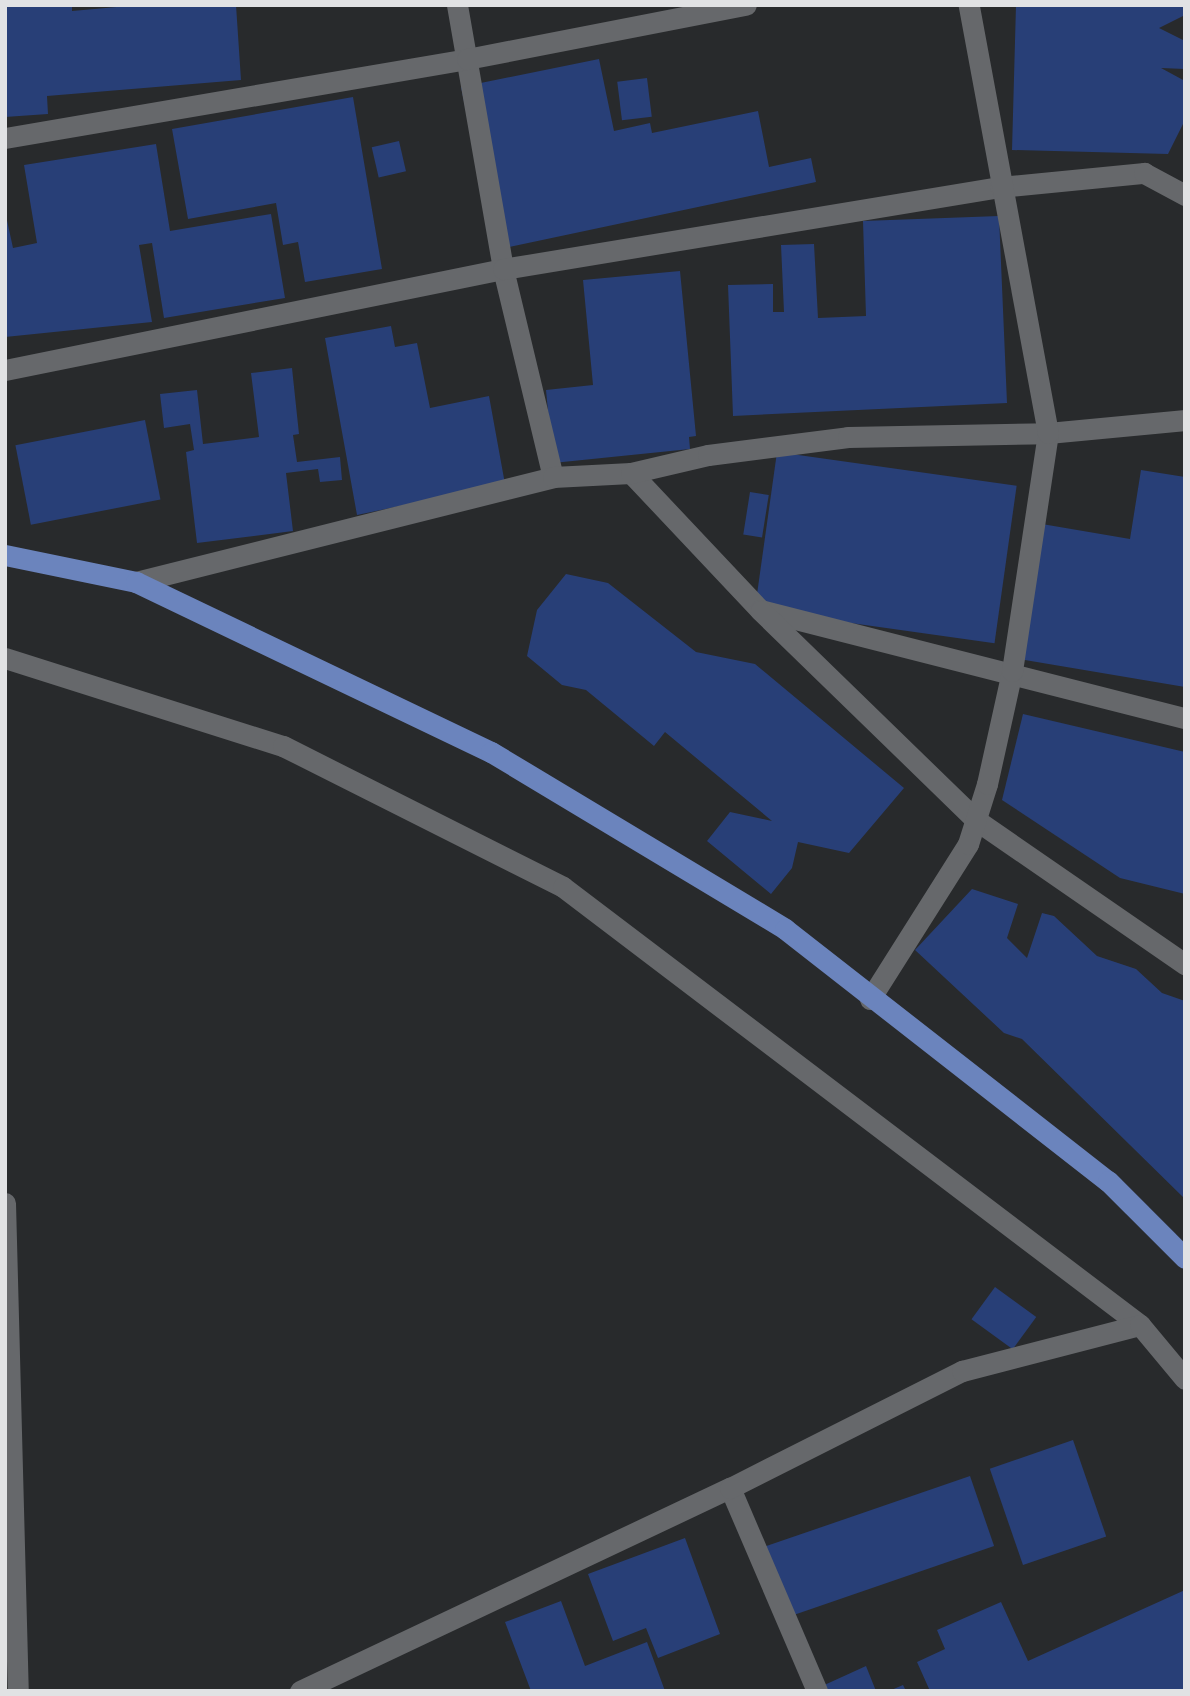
<!DOCTYPE html>
<style>
body{margin:0}
#map{position:relative;width:1190px;height:1696px;overflow:hidden;background:#282a2c;font-family:"Exo 2",sans-serif}
div>[style]{position:absolute}
.building>*{inset:0;background:#283f77;transform-origin:0 0}
.street>*{height:21px;margin:-10.5px;padding:0 10.5px;transform-origin:10.5px;border-radius:10.5px;background:#66686b}
.primary>*{height:21px;margin:-10.5px;padding:0 10.5px;transform-origin:10.5px;border-radius:10.5px;background:#6b84bd}
span{translate:-50% -50%;white-space:nowrap;text-align:center;line-height:1.15;-webkit-text-stroke:5px #121214;paint-order:stroke}
.frame{position:absolute;inset:0;border:7px solid #e1e2e4;pointer-events:none}
</style>
<div id="map">
<div class="building">
<div style="clip-path:polygon(5px 5px,72px 5px,72px 11px,139px 5px,236px 5px,241px 80px,47px 96px,48px 114px,5px 117px)"></div>
<div style="clip-path:polygon(1016px 5px,1185px 5px,1185px 15px,1159px 28px,1185px 41px,1185px 69px,1161px 68px,1185px 81px,1185px 120px,1168px 154px,1012px 150px)"></div>
<div style="clip-path:polygon(599px 59px,614px 131px,650px 123px,652px 133px,758px 111px,769px 167px,811px 158px,816px 182px,495px 250px,461px 87px)"></div>
<div style="left:647px;top:78px;width:39px;height:30px;rotate:83deg"></div>
<div style="clip-path:polygon(353px 97px,382px 269px,305px 282px,298px 242px,283px 245px,276px 203px,188px 219px,172px 129px)"></div>
<div style="left:399px;top:141px;width:31px;height:28px;rotate:77deg"></div>
<div style="clip-path:polygon(156px 144px,170px 231px,271px 214px,285px 298px,164px 318px,152px 243px,139px 245px,152px 322px,5px 337px,5px 211px,13px 248px,37px 243px,24px 165px)"></div>
<div style="clip-path:polygon(999px 216px,1007px 403px,733px 416px,728px 285px,773px 284px,773px 312px,784px 312px,781px 245px,814px 244px,818px 318px,866px 316px,863px 221px)"></div>
<div style="clip-path:polygon(680px 271px,696px 436px,689px 437px,690px 449px,553px 463px,546px 390px,593px 385px,583px 280px)"></div>
<div style="clip-path:polygon(391px 326px,395px 347px,417px 343px,430px 408px,489px 396px,505px 484px,357px 515px,325px 338px)"></div>
<div style="clip-path:polygon(292px 368px,299px 434px,293px 435px,297px 462px,340px 457px,342px 480px,320px 482px,318px 469px,286px 473px,293px 531px,197px 543px,186px 452px,194px 450px,190px 424px,164px 428px,160px 394px,197px 390px,203px 444px,259px 437px,251px 373px)"></div>
<div style="left:145px;top:420px;width:81px;height:132px;rotate:79deg"></div>
<div style="left:777px;top:452px;width:242px;height:159px;rotate:8deg"></div>
<div style="clip-path:polygon(1141px 470px,1185px 477px,1185px 687px,1019px 659px,1042px 524px,1130px 539px)"></div>
<div style="left:750px;top:492px;width:19px;height:43px;rotate:9deg"></div>
<div style="clip-path:polygon(566px 574px,608px 583px,696px 652px,755px 664px,904px 788px,849px 853px,798px 842px,792px 868px,771px 894px,707px 841px,730px 812px,772px 821px,665px 732px,654px 746px,586px 690px,562px 685px,527px 656px,537px 610px)"></div>
<div style="clip-path:polygon(1023px 714px,1185px 752px,1185px 894px,1120px 878px,1002px 800px)"></div>
<div style="clip-path:polygon(972px 889px,1018px 904px,1007px 938px,1027px 958px,1042px 913px,1054px 916px,1097px 956px,1136px 969px,1162px 993px,1185px 1001px,1185px 1199px,1022px 1039px,1004px 1033px,915px 950px)"></div>
<div style="left:995px;top:1287px;width:51px;height:40px;rotate:36deg"></div>
<div style="left:1073px;top:1440px;width:102px;height:88px;rotate:71deg"></div>
<div style="left:970px;top:1476px;width:74px;height:225px;rotate:71deg"></div>
<div style="clip-path:polygon(685px 1538px,720px 1634px,658px 1658px,646px 1628px,613px 1641px,588px 1574px)"></div>
<div style="clip-path:polygon(1185px 1590px,1185px 1691px,930px 1691px,917px 1662px,945px 1649px,937px 1630px,1001px 1602px,1028px 1661px)"></div>
<div style="clip-path:polygon(561px 1601px,585px 1666px,647px 1642px,665px 1691px,531px 1691px,505px 1622px)"></div>
<div style="clip-path:polygon(866px 1666px,876px 1691px,822px 1691px,820px 1687px)"></div>
<div style="clip-path:polygon(903px 1685px,906px 1691px,889px 1691px)"></div>
</div>
<div class="street">
<div style="left:457px;top:5px;width:268px;rotate:80.1deg"></div>
<div style="left:503px;top:269px;width:214px;rotate:76.5deg"></div>
<div style="left:5px;top:138px;width:469px;rotate:-9.7deg"></div>
<div style="left:467px;top:59px;width:284px;rotate:-11deg"></div>
<div style="left:5px;top:370px;width:508px;rotate:-11.46deg"></div>
<div style="left:503px;top:269px;width:504px;rotate:-9.37deg"></div>
<div style="left:1000px;top:187px;width:145px;rotate:-5.6deg"></div>
<div style="left:1144px;top:173px;width:47px;rotate:28.2deg"></div>
<div style="left:631px;top:473px;width:188px;rotate:46.7deg"></div>
<div style="left:760px;top:610px;width:439px;rotate:14.3deg"></div>
<div style="left:136px;top:582px;width:430px;rotate:-14.1deg"></div>
<div style="left:553px;top:477px;width:78px;rotate:-2.9deg"></div>
<div style="left:631px;top:473px;width:79px;rotate:-13.2deg"></div>
<div style="left:708px;top:455px;width:141px;rotate:-7.3deg"></div>
<div style="left:848px;top:437px;width:200px;rotate:-1.1deg"></div>
<div style="left:1048px;top:433px;width:138px;rotate:-5.4deg"></div>
<div style="left:761px;top:611px;width:300px;rotate:44.2deg"></div>
<div style="left:976px;top:820px;width:254px;rotate:34.6deg"></div>
<div style="left:5px;top:658px;width:292px;rotate:17.6deg"></div>
<div style="left:283px;top:746px;width:313px;rotate:26.7deg"></div>
<div style="left:563px;top:887px;width:724px;rotate:37.2deg"></div>
<div style="left:870px;top:999px;width:183px;rotate:-57.7deg"></div>
<div style="left:968px;top:844px;width:63px;rotate:-72.4deg"></div>
<div style="left:987px;top:784px;width:116px;rotate:-77.5deg"></div>
<div style="left:1012px;top:671px;width:241px;rotate:-81.4deg"></div>
<div style="left:1048px;top:433px;width:435px;rotate:-100.5deg"></div>
<div style="left:5px;top:1203px;width:488px;rotate:88.5deg"></div>
<div style="left:730px;top:1488px;width:221px;rotate:66.8deg"></div>
<div style="left:300px;top:1691px;width:476px;rotate:-25.3deg"></div>
<div style="left:730px;top:1488px;width:260px;rotate:-26.8deg"></div>
<div style="left:962px;top:1371px;width:184px;rotate:-14.5deg"></div>
<div style="left:1140px;top:1325px;width:70px;rotate:50.2deg"></div>
</div>
<div class="primary">
<div style="left:5px;top:555px;width:134px;rotate:11.6deg"></div>
<div style="left:136px;top:582px;width:394px;rotate:25.6deg"></div>
<div style="left:491px;top:752px;width:343px;rotate:31deg"></div>
<div style="left:785px;top:929px;width:410px;rotate:38deg"></div>
<div style="left:1108px;top:1181px;width:109px;rotate:45deg"></div>
</div>
<div class="frame"></div>
</div>
